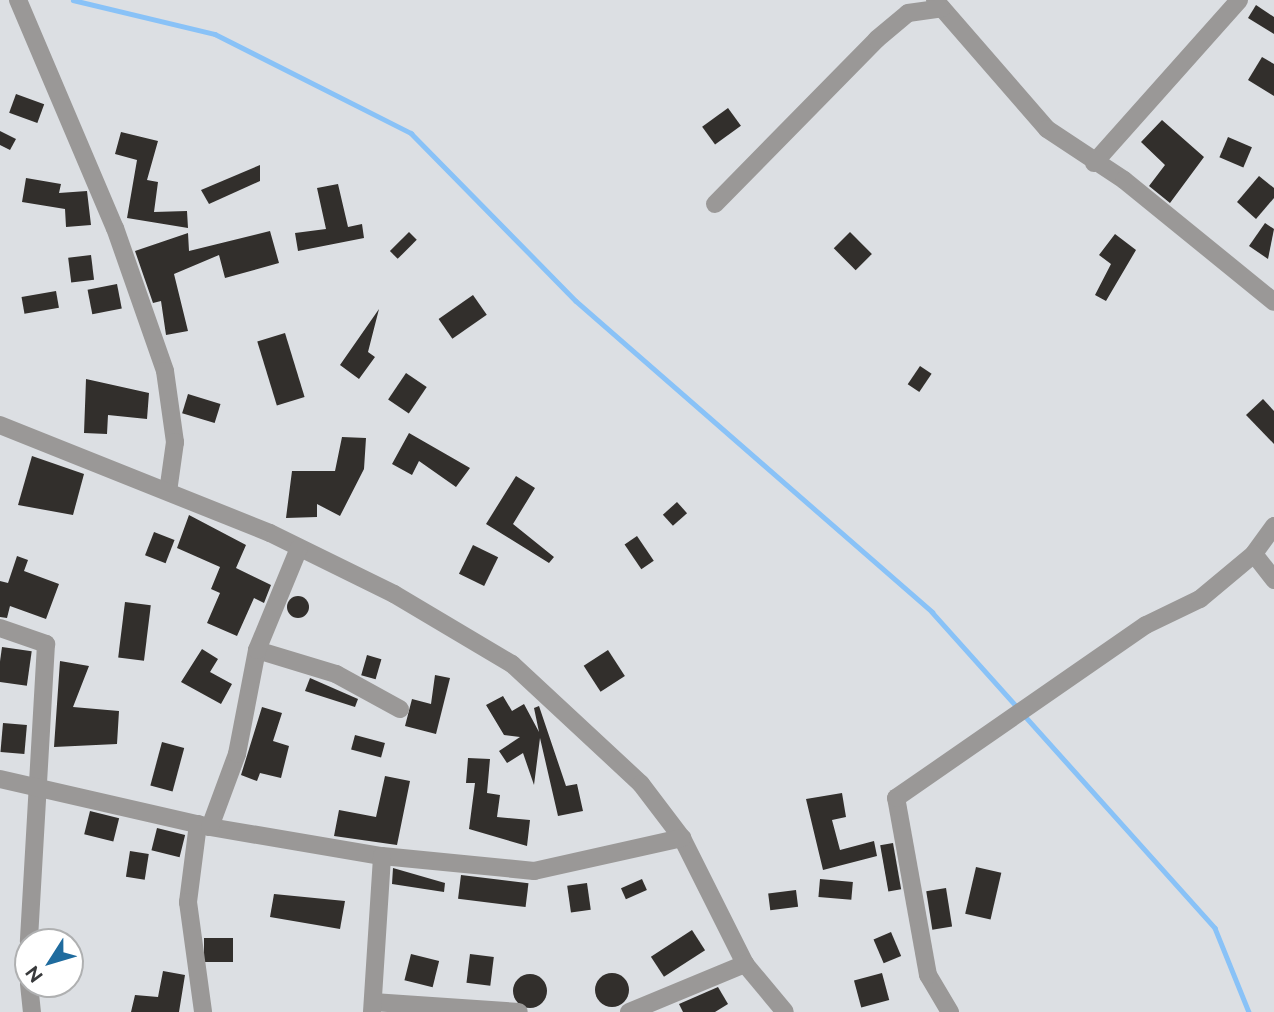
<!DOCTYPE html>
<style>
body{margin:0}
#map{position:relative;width:1274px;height:1012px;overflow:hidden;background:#dcdfe3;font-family:Raleway,sans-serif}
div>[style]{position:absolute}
.stream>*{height:4.5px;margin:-2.25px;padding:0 2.25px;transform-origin:2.25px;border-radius:2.25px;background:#89c2f7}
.building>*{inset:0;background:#322f2c;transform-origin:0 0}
.round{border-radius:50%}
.minor>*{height:18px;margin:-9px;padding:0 9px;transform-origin:9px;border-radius:9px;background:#9a9897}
span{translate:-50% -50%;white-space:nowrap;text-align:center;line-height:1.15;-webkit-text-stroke:7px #fff;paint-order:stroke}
.north{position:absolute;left:14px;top:928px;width:70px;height:70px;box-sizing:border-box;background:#fff;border:2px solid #afb0b1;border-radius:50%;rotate:233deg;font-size:19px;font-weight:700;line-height:28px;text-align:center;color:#38393b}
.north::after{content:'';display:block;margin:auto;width:24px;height:32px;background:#1f6b9e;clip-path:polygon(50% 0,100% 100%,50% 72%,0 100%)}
</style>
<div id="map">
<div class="stream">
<div style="left:73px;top:0;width:146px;rotate:13.5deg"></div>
<div style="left:215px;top:34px;width:220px;rotate:26.8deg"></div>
<div style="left:411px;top:133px;width:235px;rotate:45.5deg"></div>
<div style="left:576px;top:301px;width:473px;rotate:41.1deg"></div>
<div style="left:932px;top:612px;width:129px;rotate:48.1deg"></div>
<div style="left:1024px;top:715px;width:286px;rotate:48.1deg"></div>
<div style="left:1215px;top:928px;width:91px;rotate:68deg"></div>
</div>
<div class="building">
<div style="clip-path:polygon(1256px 5px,1274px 17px,1274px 34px,1248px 18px)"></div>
<div style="clip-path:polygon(1262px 57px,1274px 64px,1274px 96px,1248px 80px)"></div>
<div style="left:16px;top:94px;width:30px;height:20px;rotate:20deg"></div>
<div style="left:728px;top:108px;width:22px;height:32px;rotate:54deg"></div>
<div style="clip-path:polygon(1162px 120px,1204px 157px,1170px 203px,1149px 186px,1165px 165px,1141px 142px)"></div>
<div style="clip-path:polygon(0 131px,16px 139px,10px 150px,0 145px)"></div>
<div style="clip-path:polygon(121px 132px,158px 141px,147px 180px,158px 182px,154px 212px,187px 211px,188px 228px,127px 218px,137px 160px,115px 154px)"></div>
<div style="left:1228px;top:137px;width:26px;height:22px;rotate:23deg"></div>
<div style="clip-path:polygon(260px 165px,260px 181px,209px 204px,201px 190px)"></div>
<div style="clip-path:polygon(1259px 176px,1274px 188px,1274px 198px,1256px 219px,1237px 202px)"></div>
<div style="clip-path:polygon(26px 178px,61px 184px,59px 193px,87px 191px,91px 225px,66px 227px,65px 209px,22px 202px)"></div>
<div style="clip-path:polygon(338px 184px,348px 227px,362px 224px,364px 238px,298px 251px,295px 233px,326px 229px,317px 188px)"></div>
<div style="clip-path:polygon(1265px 223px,1274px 229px,1268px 259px,1249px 246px)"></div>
<div style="clip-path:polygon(270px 231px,279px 263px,225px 278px,219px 255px,174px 274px,188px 331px,166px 335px,161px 301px,153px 303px,135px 251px,188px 233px,189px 251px)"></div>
<div style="left:409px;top:232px;width:11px;height:27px;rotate:45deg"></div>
<div style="left:850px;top:232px;width:31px;height:23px;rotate:45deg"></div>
<div style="clip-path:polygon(1115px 234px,1136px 250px,1106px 301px,1095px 295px,1111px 264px,1099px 255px)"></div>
<div style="left:91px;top:255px;width:25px;height:23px;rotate:83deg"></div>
<div style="left:117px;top:284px;width:25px;height:30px;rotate:79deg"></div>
<div style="left:56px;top:291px;width:17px;height:35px;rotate:80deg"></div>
<div style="left:473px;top:295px;width:24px;height:42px;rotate:55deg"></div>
<div style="clip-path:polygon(379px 309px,368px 352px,375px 357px,359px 379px,340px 365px)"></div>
<div style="left:285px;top:333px;width:67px;height:29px;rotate:73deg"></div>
<div style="left:920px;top:366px;width:14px;height:22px;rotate:34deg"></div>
<div style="left:406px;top:373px;width:25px;height:32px;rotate:34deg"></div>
<div style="clip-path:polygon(86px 379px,149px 393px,147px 419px,108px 415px,107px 434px,84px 433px)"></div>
<div style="left:188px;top:394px;width:34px;height:20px;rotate:17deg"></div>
<div style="clip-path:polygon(1263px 399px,1274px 411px,1274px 444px,1246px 415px)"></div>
<div style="clip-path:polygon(409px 433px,470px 468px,456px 487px,419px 461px,412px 475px,392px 464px)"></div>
<div style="clip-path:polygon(342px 437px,366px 438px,364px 469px,340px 516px,317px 504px,317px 517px,286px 518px,292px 471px,335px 471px)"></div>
<div style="clip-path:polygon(32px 456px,84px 474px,73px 515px,18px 505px)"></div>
<div style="clip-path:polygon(516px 476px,535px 488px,513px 524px,554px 557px,549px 563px,486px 524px)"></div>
<div style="left:677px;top:502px;width:15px;height:19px;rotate:48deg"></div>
<div style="clip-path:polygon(189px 515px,246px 545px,236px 568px,271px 585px,264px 603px,254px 598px,237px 636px,207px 623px,220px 593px,211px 589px,220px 567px,177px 548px)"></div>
<div style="left:154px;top:532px;width:22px;height:25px;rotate:21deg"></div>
<div style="left:637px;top:536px;width:30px;height:15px;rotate:56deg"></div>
<div style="left:473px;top:545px;width:28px;height:32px;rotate:26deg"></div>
<div style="clip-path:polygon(17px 556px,28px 560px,24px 571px,59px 584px,46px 619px,10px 606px,7px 618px,0 617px,0 581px,8px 583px)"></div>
<div class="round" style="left:287px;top:596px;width:22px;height:22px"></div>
<div style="left:125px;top:602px;width:26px;height:56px;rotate:7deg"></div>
<div style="left:2px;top:647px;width:30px;height:35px;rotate:8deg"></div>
<div style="clip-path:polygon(202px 649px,218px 659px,210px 672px,232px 684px,221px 704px,181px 682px)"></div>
<div style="left:608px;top:650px;width:31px;height:29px;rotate:57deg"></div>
<div style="left:367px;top:655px;width:15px;height:21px;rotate:16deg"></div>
<div style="clip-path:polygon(60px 661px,89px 666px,73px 707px,119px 711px,117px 744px,54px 747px)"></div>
<div style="clip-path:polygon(435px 675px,450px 678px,436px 734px,405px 726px,412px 699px,431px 704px)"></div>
<div style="clip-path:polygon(310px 678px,358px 699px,355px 707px,305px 691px)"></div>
<div style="clip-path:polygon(503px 696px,512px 711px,524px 704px,539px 732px,534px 708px,539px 706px,566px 786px,577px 784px,583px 811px,558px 816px,540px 738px,534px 785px,523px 753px,507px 763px,499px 751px,520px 737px,504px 735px,486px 705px)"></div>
<div style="clip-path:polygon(262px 707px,282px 713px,273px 741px,289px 746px,281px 778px,260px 773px,257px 781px,241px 775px)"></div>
<div style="left:3px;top:723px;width:24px;height:29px;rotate:5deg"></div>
<div style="left:355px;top:735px;width:31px;height:15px;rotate:15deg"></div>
<div style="left:162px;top:742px;width:23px;height:45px;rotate:15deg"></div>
<div style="clip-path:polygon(468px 758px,490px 759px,487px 793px,500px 795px,497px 817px,530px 820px,527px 846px,469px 829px,475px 783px,466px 783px)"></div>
<div style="clip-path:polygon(385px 776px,410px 781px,397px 845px,334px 836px,339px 810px,376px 817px)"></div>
<div style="clip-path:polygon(842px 793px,846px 817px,832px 820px,840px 850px,874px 841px,877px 856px,823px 870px,806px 799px)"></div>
<div style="left:90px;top:811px;width:30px;height:24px;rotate:14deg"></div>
<div style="left:157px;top:828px;width:29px;height:23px;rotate:14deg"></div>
<div style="left:893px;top:843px;width:47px;height:13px;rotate:80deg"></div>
<div style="left:130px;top:851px;width:19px;height:26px;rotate:9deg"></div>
<div style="left:976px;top:867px;width:26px;height:48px;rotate:13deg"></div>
<div style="clip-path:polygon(393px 868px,445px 883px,444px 892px,392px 884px)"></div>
<div style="left:461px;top:875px;width:68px;height:24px;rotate:7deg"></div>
<div style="left:642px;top:879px;width:12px;height:23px;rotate:66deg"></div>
<div style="left:820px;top:879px;width:33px;height:18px;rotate:5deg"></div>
<div style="left:587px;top:883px;width:27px;height:20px;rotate:82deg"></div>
<div style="left:946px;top:888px;width:39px;height:20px;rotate:81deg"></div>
<div style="left:796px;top:890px;width:17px;height:28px;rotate:83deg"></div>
<div style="clip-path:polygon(274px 894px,345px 901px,340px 929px,270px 917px)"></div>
<div style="left:692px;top:930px;width:24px;height:49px;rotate:57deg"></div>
<div style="left:891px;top:932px;width:26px;height:19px;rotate:67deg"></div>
<div style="left:204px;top:938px;width:29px;height:24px"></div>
<div style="left:411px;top:954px;width:29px;height:27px;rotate:14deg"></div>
<div style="left:470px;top:954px;width:24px;height:29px;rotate:7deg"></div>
<div style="clip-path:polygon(163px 971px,185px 975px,179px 1012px,131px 1012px,135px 995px,158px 997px)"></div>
<div style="left:882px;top:973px;width:28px;height:29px;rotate:75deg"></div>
<div class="round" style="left:595px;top:973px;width:34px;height:34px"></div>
<div class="round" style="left:513px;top:974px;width:34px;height:34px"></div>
<div style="clip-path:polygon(718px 987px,728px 1004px,715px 1012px,683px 1012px,679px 1004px)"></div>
</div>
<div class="minor">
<div style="left:18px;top:0;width:248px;rotate:67deg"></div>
<div style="left:115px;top:228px;width:151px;rotate:70.7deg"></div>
<div style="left:165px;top:371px;width:72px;rotate:82deg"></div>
<div style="left:175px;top:442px;width:50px;rotate:98deg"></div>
<div style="left:935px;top:0;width:171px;rotate:49deg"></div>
<div style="left:1047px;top:129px;width:92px;rotate:33.5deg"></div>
<div style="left:1124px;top:180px;width:193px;rotate:39.1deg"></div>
<div style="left:1094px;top:163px;width:218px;rotate:-48.3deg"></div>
<div style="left:715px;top:204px;width:231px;rotate:-45.5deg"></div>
<div style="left:877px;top:39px;width:40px;rotate:-40deg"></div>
<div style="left:908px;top:13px;width:34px;rotate:-8deg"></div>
<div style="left:0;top:425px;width:291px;rotate:21.8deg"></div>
<div style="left:270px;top:533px;width:138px;rotate:26.2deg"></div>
<div style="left:394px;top:594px;width:137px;rotate:30.7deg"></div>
<div style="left:512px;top:664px;width:176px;rotate:42.9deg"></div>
<div style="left:641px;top:784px;width:68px;rotate:52.8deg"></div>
<div style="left:682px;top:838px;width:141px;rotate:63.4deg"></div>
<div style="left:745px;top:964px;width:62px;rotate:50.2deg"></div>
<div style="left:1274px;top:526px;width:34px;rotate:126deg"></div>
<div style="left:1254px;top:554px;width:33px;rotate:52deg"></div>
<div style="left:0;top:628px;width:49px;rotate:19.2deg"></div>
<div style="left:46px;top:644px;width:298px;rotate:93.3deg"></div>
<div style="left:257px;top:650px;width:83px;rotate:16.9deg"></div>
<div style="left:336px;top:674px;width:73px;rotate:28.7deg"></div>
<div style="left:0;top:779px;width:215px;rotate:12.9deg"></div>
<div style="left:210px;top:827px;width:174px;rotate:9.6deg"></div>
<div style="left:382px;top:856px;width:153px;rotate:5.6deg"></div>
<div style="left:534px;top:871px;width:152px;rotate:-12.6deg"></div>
<div style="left:198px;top:824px;width:79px;rotate:97.3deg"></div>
<div style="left:188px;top:902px;width:111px;rotate:82.2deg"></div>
<div style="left:210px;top:827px;width:78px;rotate:-69.7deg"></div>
<div style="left:237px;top:754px;width:106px;rotate:-79.1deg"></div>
<div style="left:257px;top:650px;width:110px;rotate:-67.6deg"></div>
<div style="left:29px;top:984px;width:28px;rotate:84deg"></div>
<div style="left:373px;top:1002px;width:146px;rotate:3.9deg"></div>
<div style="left:372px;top:1012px;width:156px;rotate:-86.3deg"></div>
<div style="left:629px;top:1012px;width:126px;rotate:-22.5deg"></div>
<div style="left:950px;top:1012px;width:43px;rotate:-120.7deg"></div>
<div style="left:928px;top:975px;width:180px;rotate:-100.2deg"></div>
<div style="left:896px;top:798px;width:304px;rotate:-34.7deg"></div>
<div style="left:1146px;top:625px;width:60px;rotate:-25.7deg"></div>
<div style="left:1200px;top:599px;width:70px;rotate:-39.8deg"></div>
</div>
<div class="north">N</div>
</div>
